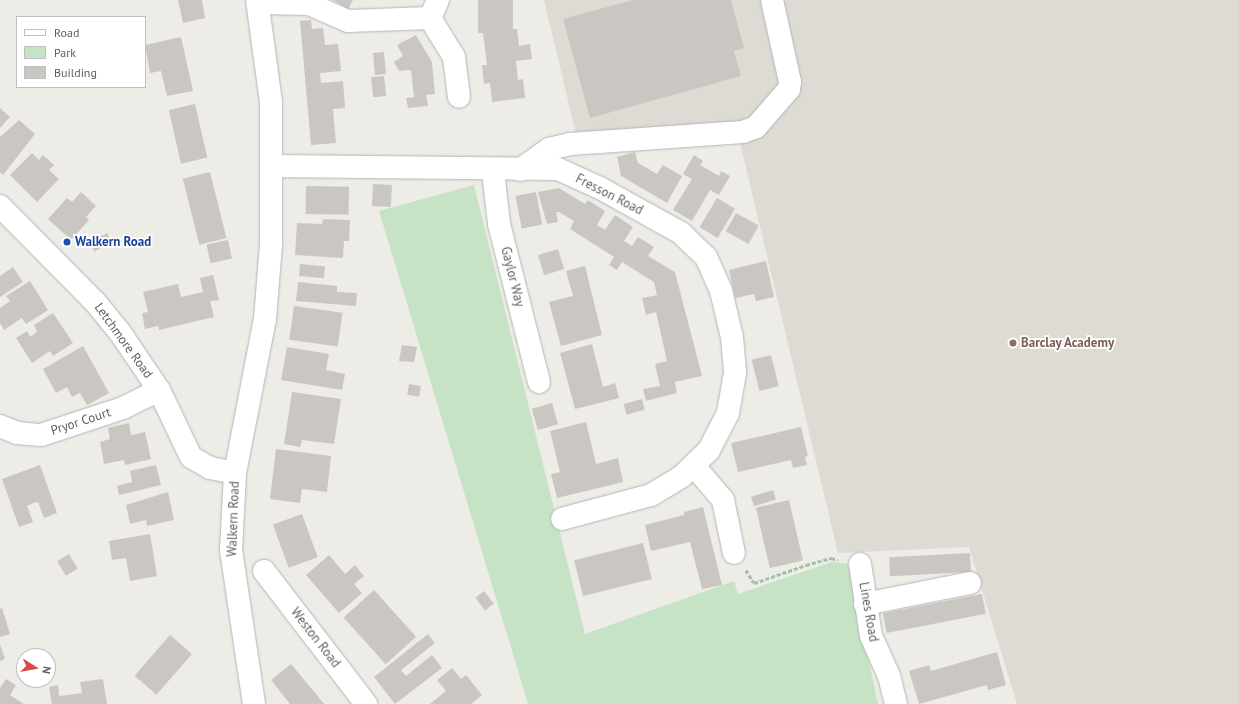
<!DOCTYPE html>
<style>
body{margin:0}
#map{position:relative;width:1239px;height:704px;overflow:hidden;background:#eeece6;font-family:"PT Sans",sans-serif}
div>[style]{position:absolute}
.education>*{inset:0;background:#dedbd4}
.green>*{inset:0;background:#c6e3c5}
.building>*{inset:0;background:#cac7c2;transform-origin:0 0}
.path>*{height:2.5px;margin-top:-1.25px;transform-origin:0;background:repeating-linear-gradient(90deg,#9ec3a8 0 4px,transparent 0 6px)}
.roads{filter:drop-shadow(0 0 1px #b3b6b9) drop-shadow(0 0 1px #b3b6b9)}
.minor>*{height:22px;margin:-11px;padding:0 11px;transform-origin:11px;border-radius:11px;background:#fff}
.dots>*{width:11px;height:11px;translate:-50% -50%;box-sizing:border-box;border:2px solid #fff;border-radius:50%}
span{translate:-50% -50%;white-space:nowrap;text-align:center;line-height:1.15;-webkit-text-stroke:3.5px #fff;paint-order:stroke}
.street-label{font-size:13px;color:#5d6164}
.transit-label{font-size:13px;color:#164399;font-weight:700}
.left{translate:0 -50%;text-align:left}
.education-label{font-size:13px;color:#785e54;font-weight:700}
.legend{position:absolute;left:16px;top:16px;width:130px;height:72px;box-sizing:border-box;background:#fff;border:1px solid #bec0c1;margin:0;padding:5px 7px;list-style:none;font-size:12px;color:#5d6164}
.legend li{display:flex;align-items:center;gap:8px;height:20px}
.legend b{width:20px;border:1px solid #bec0c1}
.north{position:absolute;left:16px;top:648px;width:40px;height:40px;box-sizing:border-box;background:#fff;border:1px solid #bec0c1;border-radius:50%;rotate:101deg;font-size:11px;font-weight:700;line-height:16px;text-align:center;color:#5d6164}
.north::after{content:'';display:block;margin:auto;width:14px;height:18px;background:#d74a42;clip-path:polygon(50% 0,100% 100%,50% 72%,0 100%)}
</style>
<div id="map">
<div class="education">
<div style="clip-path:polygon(544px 0,1239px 0,1239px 704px,1017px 704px,969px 547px,838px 553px,736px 126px,576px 134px)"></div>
</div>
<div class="green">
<div style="clip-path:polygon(474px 185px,585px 634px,734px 581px,738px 594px,832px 562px,848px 564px,878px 704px,528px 704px,379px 211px)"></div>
</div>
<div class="building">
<div style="clip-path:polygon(178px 0,202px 0,205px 18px,183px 23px)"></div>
<div style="clip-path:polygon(333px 0,353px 0,348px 9px)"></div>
<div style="clip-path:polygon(478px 0,513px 0,513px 29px,517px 29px,519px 46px,530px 44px,532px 59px,516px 61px,518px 80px,523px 79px,525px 98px,492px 102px,490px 83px,484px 84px,482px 65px,487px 65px,483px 33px,478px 33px)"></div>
<div style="clip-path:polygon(633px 0,731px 0,744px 48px,734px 51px,741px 76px,590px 118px,563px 19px)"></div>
<div style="clip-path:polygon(311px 20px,312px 29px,323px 28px,325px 45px,338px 44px,341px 71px,320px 73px,321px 83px,343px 81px,345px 108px,333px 109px,336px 143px,311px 145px,300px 21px)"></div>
<div style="clip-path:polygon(416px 35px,432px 62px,435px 94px,426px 95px,428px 106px,408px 108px,406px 98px,414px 97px,411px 70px,399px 71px,394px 62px,403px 56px,397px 45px)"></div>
<div style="clip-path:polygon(181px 37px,193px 91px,167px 96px,161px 71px,150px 73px,145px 45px)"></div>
<div style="left:384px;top:52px;width:22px;height:11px;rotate:85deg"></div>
<div style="left:384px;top:76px;width:20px;height:13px;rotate:84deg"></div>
<div style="left:195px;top:104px;width:55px;height:27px;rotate:77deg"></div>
<div style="clip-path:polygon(0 108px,10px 117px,0 128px)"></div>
<div style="clip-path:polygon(19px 120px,35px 134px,3px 175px,0 172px,0 137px)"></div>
<div style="clip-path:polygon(635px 152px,638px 163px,657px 174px,663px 165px,682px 176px,667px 203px,621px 176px,617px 157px)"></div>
<div style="clip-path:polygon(32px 153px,39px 160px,43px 155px,54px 165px,49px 170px,59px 179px,37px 202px,10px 175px)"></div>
<div style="clip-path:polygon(694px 155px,703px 161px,700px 165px,719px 176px,721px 171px,730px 176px,719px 195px,710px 190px,692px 221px,673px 210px,692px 179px,683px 174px)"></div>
<div style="left:210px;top:172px;width:68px;height:28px;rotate:76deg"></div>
<div style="left:373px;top:184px;width:19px;height:22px;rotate:3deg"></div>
<div style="left:306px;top:186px;width:43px;height:28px;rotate:1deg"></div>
<div style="clip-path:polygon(559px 188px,585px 204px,588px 200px,605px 211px,597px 225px,605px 230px,615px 215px,633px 227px,624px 241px,632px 246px,638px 237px,654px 247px,648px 256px,675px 272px,702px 376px,675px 382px,677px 393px,646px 401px,643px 389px,660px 386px,655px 364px,667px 361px,656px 312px,646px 315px,642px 298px,657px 295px,654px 282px,622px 262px,617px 270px,609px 265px,614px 257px,570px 229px,574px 221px,559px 212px,556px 212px,558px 222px,547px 224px,538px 192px)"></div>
<div style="clip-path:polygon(81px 192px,96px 206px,86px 217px,89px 220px,71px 240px,48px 219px,67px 198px,72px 202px)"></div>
<div style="left:536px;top:192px;width:33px;height:21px;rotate:79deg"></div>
<div style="left:717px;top:198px;width:21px;height:34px;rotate:31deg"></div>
<div style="left:736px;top:213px;width:26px;height:21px;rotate:29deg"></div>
<div style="clip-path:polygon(323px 219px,350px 220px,349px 241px,344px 241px,343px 258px,295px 255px,297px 223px,322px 224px)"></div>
<div style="left:107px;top:233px;width:10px;height:20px;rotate:61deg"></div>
<div style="left:228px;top:240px;width:19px;height:22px;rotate:78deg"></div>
<div style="left:558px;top:249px;width:21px;height:21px;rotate:73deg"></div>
<div style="clip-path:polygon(766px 261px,774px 297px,756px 301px,754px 294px,735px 298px,729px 270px)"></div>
<div style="left:300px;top:264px;width:25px;height:12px;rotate:5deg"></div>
<div style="clip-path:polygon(585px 266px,602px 335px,561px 346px,549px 302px,573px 296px,566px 271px)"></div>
<div style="clip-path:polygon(13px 267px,23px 282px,0 297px,0 276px)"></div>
<div style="clip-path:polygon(213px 275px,219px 300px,210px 301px,214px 317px,159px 330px,158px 326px,145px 329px,142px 313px,148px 312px,143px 292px,178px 284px,181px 297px,203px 292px,200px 278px)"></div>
<div style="clip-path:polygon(30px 281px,48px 310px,26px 324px,22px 318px,4px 330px,0 323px,0 308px,10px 301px,6px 296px)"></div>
<div style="clip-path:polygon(298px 282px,337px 286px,337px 292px,357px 293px,356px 306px,296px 301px)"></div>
<div style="left:294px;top:306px;width:49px;height:34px;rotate:8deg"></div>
<div style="clip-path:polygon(53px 313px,73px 343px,53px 356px,50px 351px,32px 363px,16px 338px,27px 331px,30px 337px,37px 332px,34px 325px)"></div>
<div style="clip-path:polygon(592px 344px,603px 387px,615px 383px,619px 398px,575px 409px,560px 353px)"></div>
<div style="clip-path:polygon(402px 345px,417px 347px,414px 362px,399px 361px)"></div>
<div style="clip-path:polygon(83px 346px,109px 393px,87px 405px,80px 393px,72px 397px,67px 387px,56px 393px,43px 369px)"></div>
<div style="clip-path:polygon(287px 347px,329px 354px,326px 370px,345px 374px,342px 390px,281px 380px)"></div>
<div style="left:771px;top:355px;width:32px;height:20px;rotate:76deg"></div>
<div style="left:409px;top:384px;width:12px;height:11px;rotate:9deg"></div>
<div style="clip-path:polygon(292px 392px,341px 399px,334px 444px,302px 440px,300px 447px,284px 444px)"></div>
<div style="left:642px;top:399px;width:11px;height:19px;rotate:75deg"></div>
<div style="left:552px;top:403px;width:22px;height:21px;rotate:74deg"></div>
<div style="clip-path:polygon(586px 422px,596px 464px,618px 458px,623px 482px,557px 498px,551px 474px,560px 472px,550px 431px)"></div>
<div style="clip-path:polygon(129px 423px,131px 435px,145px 432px,151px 459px,125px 465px,124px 460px,104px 464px,100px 442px,110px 439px,108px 428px)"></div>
<div style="clip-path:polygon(801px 427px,808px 456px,805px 457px,807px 465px,793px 468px,791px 460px,738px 472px,731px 443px)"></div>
<div style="clip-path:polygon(276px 449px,331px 456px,327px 492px,302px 489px,300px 503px,270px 499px)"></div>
<div style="clip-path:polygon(40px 465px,57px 513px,44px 518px,38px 502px,33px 503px,27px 506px,33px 522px,19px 527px,2px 479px)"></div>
<div style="clip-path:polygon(156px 465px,161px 485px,119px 495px,117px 486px,132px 482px,130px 471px)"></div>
<div style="left:773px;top:490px;width:10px;height:23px;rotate:73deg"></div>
<div style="clip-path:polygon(168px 492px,174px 520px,147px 526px,146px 520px,130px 524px,126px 505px)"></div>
<div style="left:789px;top:500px;width:62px;height:34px;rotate:77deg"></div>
<div style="clip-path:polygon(703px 507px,722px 585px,702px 589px,690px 542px,651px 551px,645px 525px,684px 515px,684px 512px)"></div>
<div style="left:302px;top:514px;width:46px;height:31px;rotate:70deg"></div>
<div style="clip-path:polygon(150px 534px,157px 576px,130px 581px,126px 558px,112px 560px,109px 541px)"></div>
<div style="left:643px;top:543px;width:37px;height:71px;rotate:76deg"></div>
<div style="left:970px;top:553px;width:19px;height:81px;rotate:87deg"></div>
<div style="left:69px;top:554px;width:17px;height:14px;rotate:59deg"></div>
<div style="clip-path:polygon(329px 555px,345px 574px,355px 565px,364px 576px,354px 584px,362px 593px,339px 613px,306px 575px)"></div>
<div style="left:374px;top:590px;width:63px;height:41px;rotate:48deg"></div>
<div style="left:484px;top:591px;width:16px;height:11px;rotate:52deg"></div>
<div style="left:982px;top:594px;width:20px;height:101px;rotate:79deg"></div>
<div style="clip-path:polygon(2px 608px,10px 634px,0 637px,0 609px)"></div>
<div style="clip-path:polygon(428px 634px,435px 643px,401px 670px,406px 676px,432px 655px,442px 668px,395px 704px,374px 677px)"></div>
<div style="left:170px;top:635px;width:29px;height:54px;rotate:41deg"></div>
<div style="clip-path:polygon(0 644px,5px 659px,0 661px)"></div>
<div style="clip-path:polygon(997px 652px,1006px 685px,988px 690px,987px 685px,919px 704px,909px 671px,929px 665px,931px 671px)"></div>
<div style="clip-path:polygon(291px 664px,316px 694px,324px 704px,290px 704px,271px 680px)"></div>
<div style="clip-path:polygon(452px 668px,461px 679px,466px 675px,482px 695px,471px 704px,430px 704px,446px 691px,437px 680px)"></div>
<div style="clip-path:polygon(6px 679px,16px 685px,10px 695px,24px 704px,0 704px,0 688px)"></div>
<div style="clip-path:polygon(103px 679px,107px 704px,52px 704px,49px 687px,58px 685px,59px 696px,82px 693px,80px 682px)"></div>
</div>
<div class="path">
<div style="left:746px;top:570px;width:15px;rotate:58deg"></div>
<div style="left:754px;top:583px;width:55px;rotate:-19.1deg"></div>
<div style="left:806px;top:565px;width:26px;rotate:-16deg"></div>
<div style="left:831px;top:558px;width:7px;rotate:16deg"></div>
</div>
<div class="roads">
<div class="minor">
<div style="left:258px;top:3px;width:51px;rotate:1.1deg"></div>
<div style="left:309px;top:4px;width:43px;rotate:23.6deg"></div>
<div style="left:348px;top:21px;width:82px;rotate:-2.1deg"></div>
<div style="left:430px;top:18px;width:46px;rotate:58.4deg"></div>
<div style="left:454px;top:57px;width:40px;rotate:82.9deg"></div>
<div style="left:430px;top:18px;width:20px;rotate:-66deg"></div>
<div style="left:273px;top:166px;width:285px;rotate:0.6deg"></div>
<div style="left:558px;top:169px;width:46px;rotate:24.3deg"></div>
<div style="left:600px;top:188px;width:93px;rotate:29.1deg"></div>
<div style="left:681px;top:233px;width:35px;rotate:44deg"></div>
<div style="left:706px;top:257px;width:37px;rotate:66deg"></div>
<div style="left:721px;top:291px;width:47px;rotate:76.6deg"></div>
<div style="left:732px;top:337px;width:36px;rotate:85deg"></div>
<div style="left:735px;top:373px;width:41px;rotate:99.9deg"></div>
<div style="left:728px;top:413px;width:42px;rotate:117.2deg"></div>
<div style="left:709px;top:450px;width:39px;rotate:136deg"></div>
<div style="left:681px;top:477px;width:35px;rotate:149deg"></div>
<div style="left:651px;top:495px;width:92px;rotate:164.9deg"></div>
<div style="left:520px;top:170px;width:36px;rotate:-36deg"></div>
<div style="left:549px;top:149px;width:22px;rotate:-13deg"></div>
<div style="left:570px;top:144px;width:173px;rotate:-4deg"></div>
<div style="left:743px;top:132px;width:14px;rotate:-21deg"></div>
<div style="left:756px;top:127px;width:50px;rotate:-49deg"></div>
<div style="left:789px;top:89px;width:7px;rotate:-82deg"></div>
<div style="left:790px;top:82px;width:84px;rotate:-102.4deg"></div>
<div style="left:493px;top:171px;width:53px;rotate:83.5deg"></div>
<div style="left:499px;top:224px;width:163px;rotate:75.8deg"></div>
<div style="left:0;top:206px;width:136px;rotate:45.3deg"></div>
<div style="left:96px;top:303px;width:36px;rotate:51deg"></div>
<div style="left:119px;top:331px;width:71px;rotate:55.9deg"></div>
<div style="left:159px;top:390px;width:74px;rotate:64.5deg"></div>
<div style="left:191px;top:457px;width:22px;rotate:30deg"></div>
<div style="left:210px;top:468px;width:25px;rotate:11deg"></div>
<div style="left:0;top:426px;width:18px;rotate:22deg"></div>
<div style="left:17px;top:433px;width:24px;rotate:5deg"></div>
<div style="left:41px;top:435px;width:86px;rotate:-18.2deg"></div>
<div style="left:123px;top:408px;width:40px;rotate:-26.6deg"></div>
<div style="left:694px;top:466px;width:45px;rotate:49.5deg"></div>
<div style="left:723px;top:500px;width:54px;rotate:78.3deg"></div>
<div style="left:860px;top:564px;width:73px;rotate:81.3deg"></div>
<div style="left:871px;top:636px;width:44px;rotate:65.8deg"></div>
<div style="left:889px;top:676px;width:29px;rotate:76deg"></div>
<div style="left:264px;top:571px;width:168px;rotate:52.5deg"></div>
<div style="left:865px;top:604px;width:107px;rotate:-11.3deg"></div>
<div style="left:254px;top:704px;width:156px;rotate:-98.5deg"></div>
<div style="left:231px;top:550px;width:77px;rotate:-87deg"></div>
<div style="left:235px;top:473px;width:157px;rotate:-79deg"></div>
<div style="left:265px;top:319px;width:74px;rotate:-85.4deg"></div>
<div style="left:271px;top:245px;width:143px;rotate:-90deg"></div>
<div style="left:271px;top:102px;width:103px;rotate:-97.8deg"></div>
</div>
</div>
<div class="dots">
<div style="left:67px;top:242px;background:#1a4fb4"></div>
<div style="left:1013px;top:343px;background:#8d6e63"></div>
</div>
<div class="street-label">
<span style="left:609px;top:195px;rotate:27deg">Fresson Road</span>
<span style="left:512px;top:277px;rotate:76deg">Gaylor Way</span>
<span style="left:123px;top:341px;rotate:54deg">Letchmore Road</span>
<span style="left:81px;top:422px;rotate:-18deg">Pryor Court</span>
<span style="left:234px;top:519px;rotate:-88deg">Walkern Road</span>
<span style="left:868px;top:612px;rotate:80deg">Lines Road</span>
<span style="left:315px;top:638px;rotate:52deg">Weston Road</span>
</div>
<div class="transit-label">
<span class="left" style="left:75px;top:242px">Walkern Road</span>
</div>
<div class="education-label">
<span class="left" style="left:1021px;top:343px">Barclay Academy</span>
</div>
<ul class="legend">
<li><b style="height:5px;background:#fff"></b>Road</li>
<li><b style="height:11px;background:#c6e3c5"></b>Park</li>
<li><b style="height:11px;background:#cac7c2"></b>Building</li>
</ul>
<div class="north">N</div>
</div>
